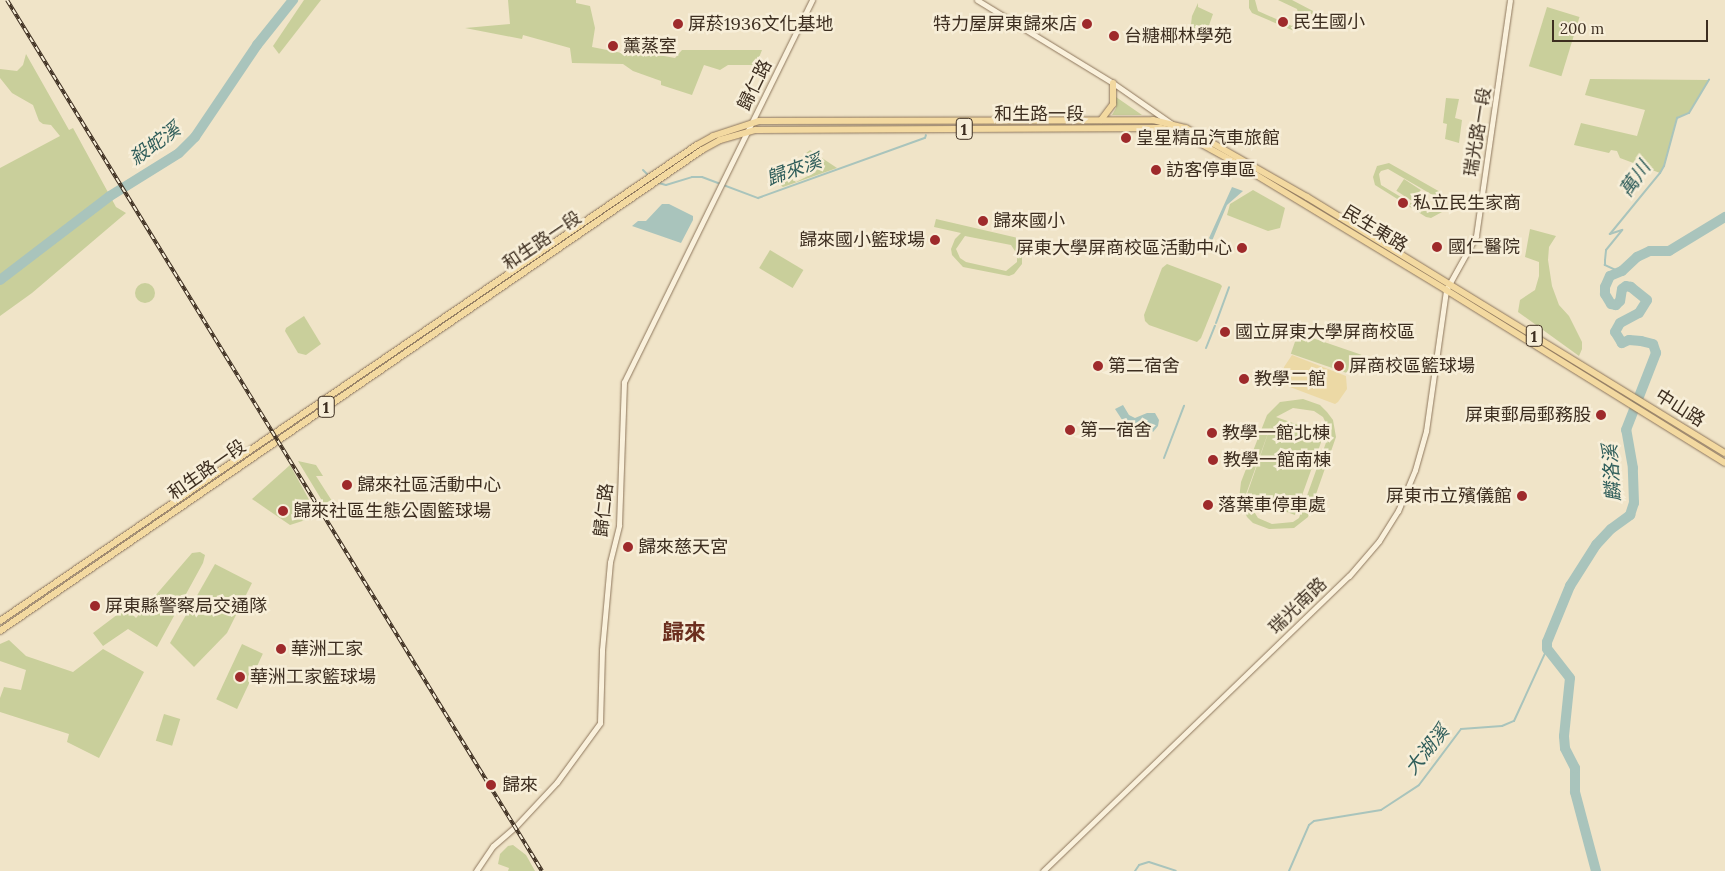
<!DOCTYPE html>
<meta charset="utf-8">
<style>
body{margin:0}
#map{position:relative;width:1725px;height:871px;overflow:hidden;background:#f0e4c8;font-family:Lora,"Noto Sans TC",serif}
div>[style]{position:absolute}
.green>*{inset:0;background:#c9cf9b;transform-origin:0 0}
.round{border-radius:50%}
.sand>*{inset:0;background:#ecd9a5}
.water>*{inset:0;background:#a9c4bc}
.stream>*{height:2px;margin:-1px;padding:0 1px;transform-origin:1px;border-radius:1px;background:#a9c4bc}
.river>*{height:10px;margin:-5px;padding:0 5px;transform-origin:5px;border-radius:5px;background:#a9c4bc}
.roads{filter:drop-shadow(0 0 1px #8d765c) drop-shadow(0 0 1px #8d765c)}
.minor>*{height:5px;margin:-2.5px;padding:0 2.5px;transform-origin:2.5px;border-radius:2.5px;background:#faf1dc}
.major>*{height:6px;margin:-3px;padding:0 3px;transform-origin:3px;border-radius:3px;background:#f3d9a0}
.rail>*{height:4px;margin-top:-2px;transform-origin:0;background:repeating-linear-gradient(90deg,#f7eed8 0 5.5px,#3d2e20 0 11px);box-sizing:border-box;border-block:1px solid #3d2e20}
.dots>*{width:14px;height:14px;translate:-50% -50%;box-sizing:border-box;border:2px solid #f7eed8;border-radius:50%}
span{translate:-50% -50%;white-space:nowrap;text-align:center;line-height:1.15;-webkit-text-stroke:5px #f7eed8;paint-order:stroke}
.shield-label span{padding:1px 4px;background:#f7eed8;border:1px solid;border-radius:4px;-webkit-text-stroke-width:0}
.shield-label{font-size:16px;color:#3d2e20;font-weight:700}
.poi-label{font-size:18px;color:#3d2e20}
.left{translate:0 -50%;text-align:left}
.right{translate:-100% -50%;text-align:right}
.street-label{font-size:18px;color:#3d2e20}
.water-label{font-size:19px;color:#2f5d5a;font-style:italic}
.district-label{font-size:22px;color:#6b2e1e;font-weight:700}
.scale{position:absolute;left:1552px;top:20px;width:156px;height:22px;box-sizing:border-box;border:2px solid #3d2e20;border-top:0;padding-left:6px;font-size:15px;line-height:18px;white-space:nowrap;color:#3d2e20;-webkit-text-stroke:4px #f7eed8;paint-order:stroke}
</style>
<div id="map">
<div class="green">
<div style="clip-path:polygon(304px 0,321px 0,279px 54px,273px 46px)"></div>
<div style="clip-path:polygon(508px 0,576px 0,576px 3px,590px 6px,595px 28px,592px 47px,632px 55px,642px 52px,675px 58px,682px 50px,762px 50px,756px 65px,728px 65px,720px 70px,704px 65px,692px 95px,661px 85px,661px 81px,633px 71px,623px 64px,572px 63px,570px 48px,523px 35px,522px 39px,465px 28px,510px 24px)"></div>
<div style="clip-path:polygon(1249px 0,1255px 0,1258px 11px,1292px 26px,1300px 19px,1297px 9px,1278px 0,1292px 0,1313px 11px,1312px 14px,1304px 11px,1303px 26px,1294px 31px,1252px 13px,1249px 8px)"></div>
<div style="clip-path:polygon(1198px 3px,1198px 7px,1213px 14px,1206px 34px,1190px 32px,1192px 16px)"></div>
<div style="left:1547px;top:7px;width:34px;height:62px;rotate:17deg"></div>
<div style="clip-path:polygon(26px 54px,69px 130px,73px 128px,116px 207px,126px 213px,32px 293px,0 316px,0 168px,60px 136px,51px 125px,43px 124px,39px 121px,33px 105px,12px 93px,0 78px,0 69px,17px 71px,23px 65px)"></div>
<div style="clip-path:polygon(1590px 79px,1709px 80px,1689px 113px,1677px 118px,1664px 166px,1660px 173px,1620px 158px,1617px 151px,1611px 150px,1609px 153px,1574px 145px,1581px 123px,1637px 136px,1645px 110px,1585px 95px)"></div>
<div style="clip-path:polygon(1116px 97px,1142px 115px,1112px 115px,1116px 108px)"></div>
<div style="clip-path:polygon(1446px 98px,1459px 99px,1455px 118px,1462px 120px,1459px 143px,1445px 139px,1447px 124px,1443px 123px)"></div>
<div style="clip-path:polygon(810px 150px,837px 168px,783px 187px,774px 181px,783px 172px,796px 182px,816px 172px,799px 159px)"></div>
<div style="clip-path:polygon(evenodd,1389px 163px,1442px 193px,1445px 203px,1442px 212px,1431px 218px,1426px 217px,1375px 185px,1373px 177px,1377px 166px,1389px 163px,1388px 169px,1436px 197px,1439px 206px,1433px 211px,1424px 211px,1381px 185px,1379px 174px,1381px 171px,1388px 169px)"></div>
<div style="left:1404px;top:179px;width:20px;height:14px;rotate:33deg"></div>
<div style="clip-path:polygon(1253px 190px,1285px 208px,1280px 228px,1268px 231px,1227px 215px,1230px 204px)"></div>
<div style="clip-path:polygon(evenodd,936px 219px,1035px 242px,1033px 247px,1019px 245px,1022px 253px,1022px 264px,1014px 274px,1009px 276px,963px 267px,952px 255px,951px 249px,955px 239px,961px 233px,934px 227px,936px 219px,965px 236px,1011px 245px,1017px 254px,1017px 262px,1006px 271px,966px 262px,960px 258px,956px 249px,965px 236px)"></div>
<div style="clip-path:polygon(1530px 229px,1556px 236px,1549px 247px,1548px 260px,1552px 286px,1559px 305px,1569px 316px,1582px 342px,1582px 349px,1579px 356px,1518px 312px,1520px 300px,1535px 290px,1539px 276px,1539px 262px,1525px 257px)"></div>
<div style="left:770px;top:250px;width:39px;height:21px;rotate:31deg"></div>
<div style="clip-path:polygon(1167px 264px,1220px 284px,1222px 286px,1201px 338px,1197px 342px,1149px 325px,1145px 321px,1144px 315px,1162px 268px)"></div>
<div class="round" style="left:135px;top:283px;width:20px;height:20px"></div>
<div style="clip-path:polygon(304px 316px,321px 344px,306px 355px,298px 353px,285px 331px,286px 328px)"></div>
<div style="left:1298px;top:333px;width:67px;height:22px;rotate:19deg"></div>
<div style="clip-path:polygon(evenodd,1303px 399px,1320px 405px,1327px 412px,1333px 420px,1336px 437px,1308px 517px,1294px 528px,1269px 529px,1253px 523px,1247px 517px,1239px 499px,1241px 482px,1267px 415px,1280px 402px,1303px 399px,1293px 408px,1314px 411px,1323px 417px,1329px 430px,1328px 437px,1299px 518px,1293px 522px,1272px 524px,1258px 518px,1245px 497px,1272px 422px,1246px 497px,1295px 515px,1324px 434px,1276px 417px,1293px 408px)"></div>
<div style="clip-path:polygon(298px 461px,316px 465px,323px 476px,316px 476px,341px 515px,332px 517px)"></div>
<div style="clip-path:polygon(290px 465px,318px 516px,290px 525px,252px 499px)"></div>
<div style="clip-path:polygon(200px 552px,205px 555px,203px 563px,157px 647px,128px 629px,103px 646px,93px 633px,126px 608px,136px 618px,192px 553px)"></div>
<div style="clip-path:polygon(215px 564px,252px 583px,227px 633px,194px 667px,170px 643px)"></div>
<div style="clip-path:polygon(9px 640px,26px 656px,73px 672px,103px 649px,144px 672px,99px 758px,67px 742px,69px 734px,0 712px,0 698px,4px 687px,21px 690px,26px 670px,0 661px,0 644px)"></div>
<div style="left:242px;top:644px;width:23px;height:61px;rotate:25deg"></div>
<div style="left:164px;top:714px;width:17px;height:28px;rotate:17deg"></div>
<div style="clip-path:polygon(513px 845px,526px 855px,535px 871px,508px 871px,509px 868px,498px 864px,500px 854px,508px 846px)"></div>
</div>
<div class="sand">
<div style="clip-path:polygon(1292px 355px,1346px 376px,1347px 389px,1338px 402px,1335px 404px,1282px 384px,1284px 367px)"></div>
</div>
<div class="water">
<div style="clip-path:polygon(1232px 187px,1243px 191px,1227px 205px,1212px 241px,1209px 238px)"></div>
<div style="clip-path:polygon(662px 204px,669px 204px,693px 216px,693px 220px,681px 243px,632px 226px,638px 221px,646px 221px)"></div>
<div style="clip-path:polygon(1123px 405px,1129px 415px,1135px 418px,1147px 413px,1155px 413px,1159px 420px,1158px 426px,1153px 432px,1130px 432px,1115px 409px)"></div>
</div>
<div class="stream">
<div style="left:643px;top:170px;width:8px;rotate:45deg"></div>
<div style="left:659px;top:183px;width:7px;rotate:16deg"></div>
<div style="left:666px;top:185px;width:27px;rotate:-17deg"></div>
<div style="left:692px;top:177px;width:10px"></div>
<div style="left:702px;top:177px;width:60px;rotate:20.6deg"></div>
<div style="left:758px;top:198px;width:177px;rotate:-19.8deg"></div>
<div style="left:925px;top:138px;width:3px;rotate:-72deg"></div>
<div style="left:1620px;top:272px;width:17px;rotate:-155deg"></div>
<div style="left:1605px;top:265px;width:5px;rotate:-90deg"></div>
<div style="left:1605px;top:260px;width:10px;rotate:-84deg"></div>
<div style="left:1606px;top:250px;width:26px;rotate:-51deg"></div>
<div style="left:1622px;top:230px;width:13px;rotate:162deg"></div>
<div style="left:1610px;top:234px;width:79px;rotate:-50.7deg"></div>
<div style="left:1660px;top:173px;width:8px;rotate:-60deg"></div>
<div style="left:1664px;top:166px;width:50px;rotate:-74.8deg"></div>
<div style="left:1677px;top:118px;width:13px;rotate:-23deg"></div>
<div style="left:1689px;top:113px;width:39px;rotate:-59deg"></div>
<div style="left:1216px;top:323px;width:38px;rotate:-70deg"></div>
<div style="left:1206px;top:348px;width:24px;rotate:-68deg"></div>
<div style="left:1164px;top:458px;width:56px;rotate:-69deg"></div>
<div style="left:1135px;top:871px;width:7px;rotate:-56deg"></div>
<div style="left:1139px;top:865px;width:10px;rotate:-17deg"></div>
<div style="left:1149px;top:862px;width:28px;rotate:18deg"></div>
<div style="left:1289px;top:871px;width:50px;rotate:-66.5deg"></div>
<div style="left:1309px;top:825px;width:6px;rotate:-39deg"></div>
<div style="left:1314px;top:821px;width:68px;rotate:-9.3deg"></div>
<div style="left:1381px;top:810px;width:45px;rotate:-33.3deg"></div>
<div style="left:1419px;top:785px;width:70px;rotate:-53.1deg"></div>
<div style="left:1461px;top:729px;width:41px;rotate:-4.2deg"></div>
<div style="left:1502px;top:726px;width:13px;rotate:-23deg"></div>
<div style="left:1514px;top:721px;width:79px;rotate:-65.4deg"></div>
</div>
<div class="river">
<div style="left:0;top:280px;width:138px;rotate:-37.4deg"></div>
<div style="left:110px;top:196px;width:81px;rotate:-31.9deg"></div>
<div style="left:179px;top:153px;width:23px;rotate:-45deg"></div>
<div style="left:195px;top:137px;width:111px;rotate:-56deg"></div>
<div style="left:257px;top:45px;width:58px;rotate:-51.3deg"></div>
<div style="left:1596px;top:871px;width:82px;rotate:-104.9deg"></div>
<div style="left:1575px;top:792px;width:24px;rotate:-90deg"></div>
<div style="left:1575px;top:768px;width:22px;rotate:-117deg"></div>
<div style="left:1565px;top:748px;width:12px;rotate:-95deg"></div>
<div style="left:1564px;top:736px;width:58px;rotate:-84.1deg"></div>
<div style="left:1570px;top:678px;width:37px;rotate:-128deg"></div>
<div style="left:1547px;top:649px;width:7px;rotate:-90deg"></div>
<div style="left:1547px;top:642px;width:61px;rotate:-67.7deg"></div>
<div style="left:1570px;top:586px;width:49px;rotate:-57.6deg"></div>
<div style="left:1596px;top:545px;width:22px;rotate:-47deg"></div>
<div style="left:1611px;top:529px;width:24px;rotate:-36deg"></div>
<div style="left:1630px;top:515px;width:13px;rotate:-72deg"></div>
<div style="left:1634px;top:503px;width:35px;rotate:-92deg"></div>
<div style="left:1633px;top:468px;width:39px;rotate:-100deg"></div>
<div style="left:1626px;top:430px;width:83px;rotate:-68.7deg"></div>
<div style="left:1656px;top:353px;width:9px;rotate:-108deg"></div>
<div style="left:1653px;top:344px;width:12px;rotate:-166deg"></div>
<div style="left:1641px;top:341px;width:12px;rotate:-175deg"></div>
<div style="left:1629px;top:340px;width:8px;rotate:157deg"></div>
<div style="left:1622px;top:343px;width:13px;rotate:-122deg"></div>
<div style="left:1615px;top:332px;width:10px;rotate:-61deg"></div>
<div style="left:1620px;top:323px;width:21px;rotate:-28deg"></div>
<div style="left:1639px;top:313px;width:15px;rotate:-58deg"></div>
<div style="left:1647px;top:300px;width:21px;rotate:-141deg"></div>
<div style="left:1631px;top:287px;width:5px;rotate:-169deg"></div>
<div style="left:1626px;top:286px;width:5px;rotate:143deg"></div>
<div style="left:1622px;top:289px;width:12px;rotate:99deg"></div>
<div style="left:1620px;top:301px;width:6px;rotate:135deg"></div>
<div style="left:1616px;top:305px;width:5px;rotate:-169deg"></div>
<div style="left:1611px;top:304px;width:12px;rotate:-121deg"></div>
<div style="left:1605px;top:294px;width:7px;rotate:-90deg"></div>
<div style="left:1605px;top:287px;width:12px;rotate:-66deg"></div>
<div style="left:1610px;top:276px;width:13px;rotate:-23deg"></div>
<div style="left:1622px;top:271px;width:21px;rotate:-43deg"></div>
<div style="left:1637px;top:257px;width:14px;rotate:-25deg"></div>
<div style="left:1650px;top:251px;width:19px"></div>
<div style="left:1669px;top:251px;width:66px;rotate:-31.3deg"></div>
</div>
<div class="roads">
<div class="minor">
<div style="left:977px;top:0;width:159px;rotate:31.4deg"></div>
<div style="left:1113px;top:83px;width:72px;rotate:34.8deg"></div>
<div style="left:476px;top:871px;width:30px;rotate:-56deg"></div>
<div style="left:493px;top:846px;width:30px;rotate:-41deg"></div>
<div style="left:516px;top:826px;width:60px;rotate:-47deg"></div>
<div style="left:557px;top:782px;width:73px;rotate:-53.9deg"></div>
<div style="left:600px;top:723px;width:73px;rotate:-88.4deg"></div>
<div style="left:602px;top:650px;width:88px;rotate:-84.8deg"></div>
<div style="left:610px;top:562px;width:38px;rotate:-76deg"></div>
<div style="left:619px;top:525px;width:143px;rotate:-88deg"></div>
<div style="left:624px;top:382px;width:426px;rotate:-63.8deg"></div>
<div style="left:1043px;top:871px;width:425px;rotate:-44deg"></div>
<div style="left:1349px;top:576px;width:46px;rotate:-49.4deg"></div>
<div style="left:1379px;top:541px;width:36px;rotate:-58deg"></div>
<div style="left:1398px;top:511px;width:44px;rotate:-67.5deg"></div>
<div style="left:1415px;top:470px;width:41px;rotate:-74.2deg"></div>
<div style="left:1426px;top:431px;width:142px;rotate:-81.9deg"></div>
<div style="left:1446px;top:290px;width:62px;rotate:-60.9deg"></div>
<div style="left:1476px;top:236px;width:238px;rotate:-81.8deg"></div>
</div>
<div class="major">
<div style="left:1101px;top:120px;width:20px;rotate:-53deg"></div>
<div style="left:1113px;top:104px;width:21px;rotate:-90deg"></div>
<div style="left:0;top:621px;width:844px;rotate:-34.33deg"></div>
<div style="left:697px;top:145px;width:18px;rotate:-29deg"></div>
<div style="left:713px;top:136px;width:48px;rotate:-18.1deg"></div>
<div style="left:759px;top:121px;width:394px;rotate:-0.1deg"></div>
<div style="left:1153px;top:120px;width:34px;rotate:14deg"></div>
<div style="left:1186px;top:128px;width:139px;rotate:29.7deg"></div>
<div style="left:1307px;top:197px;width:490px;rotate:31.5deg"></div>
<div style="left:0;top:631px;width:851px;rotate:-34.42deg"></div>
<div style="left:702px;top:150px;width:21px;rotate:-29deg"></div>
<div style="left:720px;top:140px;width:37px;rotate:-16deg"></div>
<div style="left:756px;top:130px;width:404px;rotate:-0.3deg"></div>
<div style="left:1160px;top:128px;width:22px;rotate:13deg"></div>
<div style="left:1181px;top:133px;width:65px;rotate:28.5deg"></div>
<div style="left:1238px;top:164px;width:243px;rotate:31.2deg"></div>
<div style="left:1446px;top:290px;width:328px;rotate:31.8deg"></div>
</div>
</div>
<div class="rail">
<div style="left:7px;top:0;width:1022px;rotate:58.44deg"></div>
</div>
<div class="dots">
<div style="left:1283px;top:22px;background:#9e2a2b"></div>
<div style="left:678px;top:24px;background:#9e2a2b"></div>
<div style="left:1087px;top:24px;background:#9e2a2b"></div>
<div style="left:1114px;top:36px;background:#9e2a2b"></div>
<div style="left:613px;top:46px;background:#9e2a2b"></div>
<div style="left:1126px;top:138px;background:#9e2a2b"></div>
<div style="left:1156px;top:170px;background:#9e2a2b"></div>
<div style="left:1403px;top:203px;background:#9e2a2b"></div>
<div style="left:983px;top:221px;background:#9e2a2b"></div>
<div style="left:935px;top:240px;background:#9e2a2b"></div>
<div style="left:1437px;top:247px;background:#9e2a2b"></div>
<div style="left:1242px;top:248px;background:#9e2a2b"></div>
<div style="left:1225px;top:332px;background:#9e2a2b"></div>
<div style="left:1098px;top:366px;background:#9e2a2b"></div>
<div style="left:1339px;top:366px;background:#9e2a2b"></div>
<div style="left:1244px;top:379px;background:#9e2a2b"></div>
<div style="left:1601px;top:415px;background:#9e2a2b"></div>
<div style="left:1070px;top:430px;background:#9e2a2b"></div>
<div style="left:1212px;top:433px;background:#9e2a2b"></div>
<div style="left:1213px;top:460px;background:#9e2a2b"></div>
<div style="left:347px;top:485px;background:#9e2a2b"></div>
<div style="left:1522px;top:496px;background:#9e2a2b"></div>
<div style="left:1208px;top:505px;background:#9e2a2b"></div>
<div style="left:283px;top:511px;background:#9e2a2b"></div>
<div style="left:628px;top:547px;background:#9e2a2b"></div>
<div style="left:95px;top:606px;background:#9e2a2b"></div>
<div style="left:281px;top:649px;background:#9e2a2b"></div>
<div style="left:240px;top:677px;background:#9e2a2b"></div>
<div style="left:491px;top:785px;background:#9e2a2b"></div>
</div>
<div class="shield-label">
<span style="left:964px;top:129px">1</span>
<span style="left:1534px;top:336px">1</span>
<span style="left:326px;top:407px">1</span>
</div>
<div class="poi-label">
<span class="left" style="left:1293px;top:22px">民生國小</span>
<span class="left" style="left:688px;top:24px">屏菸1936文化基地</span>
<span class="right" style="left:1077px;top:24px">特力屋屏東歸來店</span>
<span class="left" style="left:1124px;top:36px">台糖椰林學苑</span>
<span class="left" style="left:623px;top:46px">薰蒸室</span>
<span class="left" style="left:1136px;top:138px">皇星精品汽車旅館</span>
<span class="left" style="left:1166px;top:170px">訪客停車區</span>
<span class="left" style="left:1413px;top:203px">私立民生家商</span>
<span class="left" style="left:993px;top:221px">歸來國小</span>
<span class="right" style="left:925px;top:240px">歸來國小籃球場</span>
<span class="left" style="left:1448px;top:247px">國仁醫院</span>
<span class="right" style="left:1232px;top:248px">屏東大學屏商校區活動中心</span>
<span class="left" style="left:1235px;top:332px">國立屏東大學屏商校區</span>
<span class="left" style="left:1108px;top:366px">第二宿舍</span>
<span class="left" style="left:1349px;top:366px">屏商校區籃球場</span>
<span class="left" style="left:1254px;top:379px">教學二館</span>
<span class="right" style="left:1591px;top:415px">屏東郵局郵務股</span>
<span class="left" style="left:1080px;top:430px">第一宿舍</span>
<span class="left" style="left:1222px;top:433px">教學一館北棟</span>
<span class="left" style="left:1223px;top:460px">教學一館南棟</span>
<span class="left" style="left:357px;top:485px">歸來社區活動中心</span>
<span class="right" style="left:1512px;top:496px">屏東市立殯儀館</span>
<span class="left" style="left:1218px;top:505px">落葉車停車處</span>
<span class="left" style="left:293px;top:511px">歸來社區生態公園籃球場</span>
<span class="left" style="left:638px;top:547px">歸來慈天宮</span>
<span class="left" style="left:105px;top:606px">屏東縣警察局交通隊</span>
<span class="left" style="left:291px;top:649px">華洲工家</span>
<span class="left" style="left:250px;top:677px">華洲工家籃球場</span>
<span class="left" style="left:502px;top:785px">歸來</span>
</div>
<div class="street-label">
<span style="left:755px;top:85px;rotate:-64deg">歸仁路</span>
<span style="left:1039px;top:114px">和生路一段</span>
<span style="left:1478px;top:132px;rotate:-81deg">瑞光路一段</span>
<span style="left:1375px;top:229px;rotate:31deg">民生東路</span>
<span style="left:542px;top:241px;rotate:-34deg">和生路一段</span>
<span style="left:1680px;top:408px;rotate:32deg">中山路</span>
<span style="left:207px;top:470px;rotate:-35deg">和生路一段</span>
<span style="left:604px;top:510px;rotate:-84deg">歸仁路</span>
<span style="left:1298px;top:606px;rotate:-44deg">瑞光南路</span>
</div>
<div class="water-label">
<span style="left:155px;top:144px;rotate:-36deg">殺蛇溪</span>
<span style="left:794px;top:170px;rotate:-20deg">歸來溪</span>
<span style="left:1635px;top:179px;rotate:-55deg">萬川</span>
<span style="left:1612px;top:473px;rotate:-94deg">麟洛溪</span>
<span style="left:1427px;top:750px;rotate:-51deg">大湖溪</span>
</div>
<div class="district-label">
<span style="left:684px;top:633px">歸來</span>
</div>
<div class="scale">200 m</div>
</div>
